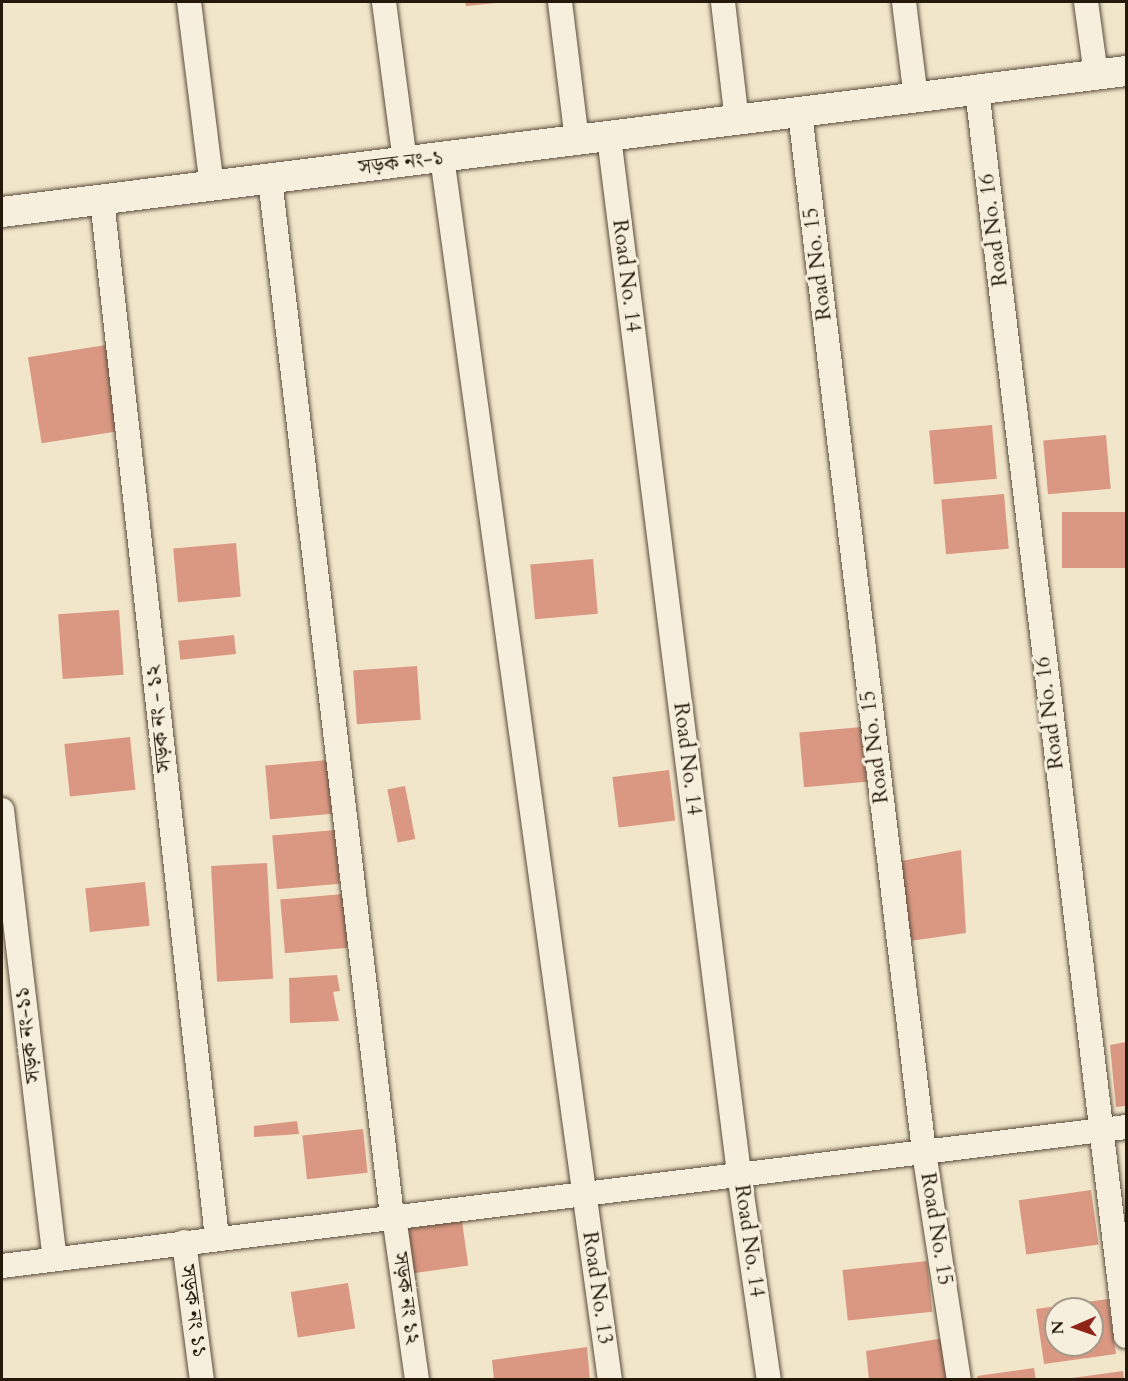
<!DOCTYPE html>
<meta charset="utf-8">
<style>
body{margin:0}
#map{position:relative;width:1128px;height:1381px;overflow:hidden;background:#f2e6ca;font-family:Cardo,"Noto Serif Bengali",serif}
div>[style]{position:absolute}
.building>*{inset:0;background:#da9882;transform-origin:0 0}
.roads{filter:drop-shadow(0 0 2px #584c3b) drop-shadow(0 0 2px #584c3b)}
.minor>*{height:24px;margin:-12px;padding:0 12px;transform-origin:12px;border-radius:12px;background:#f7efdd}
.tertiary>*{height:30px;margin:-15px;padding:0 15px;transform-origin:15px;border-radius:15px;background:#f7efdd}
span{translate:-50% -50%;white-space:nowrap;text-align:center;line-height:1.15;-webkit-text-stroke:6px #f7efdd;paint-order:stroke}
.street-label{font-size:21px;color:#24190b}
.frame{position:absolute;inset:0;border:3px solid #24190b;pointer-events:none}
.north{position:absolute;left:1044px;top:1297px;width:60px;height:60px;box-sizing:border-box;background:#f7efdd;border:2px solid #a39989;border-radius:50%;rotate:268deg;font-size:16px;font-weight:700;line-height:24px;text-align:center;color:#24190b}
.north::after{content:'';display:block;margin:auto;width:21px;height:27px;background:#8f2418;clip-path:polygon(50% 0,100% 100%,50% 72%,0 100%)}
</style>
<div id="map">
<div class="building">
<div style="clip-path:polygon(465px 2px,496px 2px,496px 3px,466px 6px)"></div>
<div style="left:106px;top:345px;width:87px;height:79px;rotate:81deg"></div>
<div style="left:992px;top:425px;width:54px;height:63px;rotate:85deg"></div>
<div style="left:1106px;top:435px;width:54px;height:63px;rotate:85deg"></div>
<div style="left:1004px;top:494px;width:55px;height:63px;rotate:85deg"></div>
<div style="left:1126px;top:512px;width:56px;height:64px;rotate:90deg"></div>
<div style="left:236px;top:543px;width:54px;height:63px;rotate:85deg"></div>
<div style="left:593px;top:559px;width:55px;height:63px;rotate:85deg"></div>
<div style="left:119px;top:610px;width:65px;height:61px;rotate:86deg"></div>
<div style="left:234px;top:635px;width:19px;height:56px;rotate:84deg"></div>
<div style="left:417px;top:666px;width:54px;height:64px;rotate:86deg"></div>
<div style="left:862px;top:727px;width:55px;height:63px;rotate:85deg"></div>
<div style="left:130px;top:737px;width:53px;height:66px;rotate:84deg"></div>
<div style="left:328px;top:760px;width:54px;height:63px;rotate:85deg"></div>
<div style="left:669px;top:770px;width:51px;height:57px;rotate:83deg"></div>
<div style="left:405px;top:786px;width:54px;height:18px;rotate:79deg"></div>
<div style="left:335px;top:830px;width:54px;height:63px;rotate:85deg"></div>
<div style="clip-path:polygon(961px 850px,966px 933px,910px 941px,896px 862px)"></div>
<div style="left:267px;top:863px;width:116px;height:56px;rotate:87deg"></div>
<div style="left:145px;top:882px;width:44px;height:60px;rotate:84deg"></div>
<div style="left:343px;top:894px;width:54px;height:63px;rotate:85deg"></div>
<div style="clip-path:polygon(337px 975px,340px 991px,333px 992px,339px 1021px,290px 1023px,289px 978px)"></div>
<div style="clip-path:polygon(1126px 1042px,1126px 1106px,1116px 1107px,1110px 1045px)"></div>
<div style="clip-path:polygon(297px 1121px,299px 1134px,254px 1137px,254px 1126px)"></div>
<div style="left:363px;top:1129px;width:44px;height:61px;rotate:84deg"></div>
<div style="left:1091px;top:1190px;width:55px;height:73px;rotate:82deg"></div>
<div style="left:462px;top:1221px;width:45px;height:59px;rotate:82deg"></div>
<div style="left:927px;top:1261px;width:51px;height:85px;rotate:84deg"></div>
<div style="left:348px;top:1283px;width:46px;height:58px;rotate:81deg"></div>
<div style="clip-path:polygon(evenodd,1108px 1299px,1116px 1354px,1044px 1364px,1036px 1309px,1108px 1299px,1056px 1309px,1092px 1309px,1092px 1345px,1056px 1345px,1056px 1309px)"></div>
<div style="clip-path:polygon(944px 1338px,948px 1380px,869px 1380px,866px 1351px)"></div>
<div style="clip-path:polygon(587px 1347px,590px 1380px,494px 1380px,492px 1360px)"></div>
<div style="clip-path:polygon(1034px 1368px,1036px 1380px,978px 1380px,977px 1376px)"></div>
<div style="clip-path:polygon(1123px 1371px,1124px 1380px,1073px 1380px,1072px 1378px)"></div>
</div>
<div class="roads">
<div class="minor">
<div style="left:189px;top:2px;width:185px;rotate:82.9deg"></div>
<div style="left:384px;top:2px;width:161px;rotate:82.5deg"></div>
<div style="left:560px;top:2px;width:140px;rotate:83deg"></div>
<div style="left:723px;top:2px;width:120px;rotate:83.3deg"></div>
<div style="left:904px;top:2px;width:97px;rotate:82.9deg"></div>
<div style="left:1086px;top:2px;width:74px;rotate:82.2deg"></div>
<div style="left:977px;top:90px;width:1255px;rotate:83.18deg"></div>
<div style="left:800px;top:113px;width:1046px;rotate:83.19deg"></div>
<div style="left:924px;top:1152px;width:231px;rotate:81.3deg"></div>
<div style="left:609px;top:137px;width:1044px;rotate:82.85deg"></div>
<div style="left:739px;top:1173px;width:209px;rotate:81.8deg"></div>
<div style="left:442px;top:157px;width:1234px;rotate:82.18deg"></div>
<div style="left:270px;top:179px;width:1044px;rotate:83.29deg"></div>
<div style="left:102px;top:200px;width:1044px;rotate:83.68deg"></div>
<div style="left:2px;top:810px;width:452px;rotate:83.3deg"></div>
<div style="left:394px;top:1216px;width:166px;rotate:82deg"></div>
<div style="left:184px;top:1242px;width:139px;rotate:82.6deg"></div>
<div style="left:2px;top:1266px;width:1133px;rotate:-7.05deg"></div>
</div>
<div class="tertiary">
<div style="left:2px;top:212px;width:1133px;rotate:-7.15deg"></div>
</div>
</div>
<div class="street-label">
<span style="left:401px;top:163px;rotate:-7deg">সড়ক নং-১</span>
<span style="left:994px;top:230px;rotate:-97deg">Road No. 16</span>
<span style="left:818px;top:264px;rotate:-97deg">Road No. 15</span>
<span style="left:626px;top:276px;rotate:83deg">Road No. 14</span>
<span style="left:1050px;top:713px;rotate:-97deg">Road No. 16</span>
<span style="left:159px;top:719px;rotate:-96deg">সড়ক নং - ১২</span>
<span style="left:875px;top:747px;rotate:-97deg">Road No. 15</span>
<span style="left:687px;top:759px;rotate:83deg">Road No. 14</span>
<span style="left:28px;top:1035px;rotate:-97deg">সড়ক নং-১১</span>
<span style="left:936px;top:1229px;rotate:81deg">Road No. 15</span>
<span style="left:749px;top:1241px;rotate:82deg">Road No. 14</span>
<span style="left:597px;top:1288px;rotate:82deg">Road No. 13</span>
<span style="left:406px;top:1298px;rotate:82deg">সড়ক নং ১২</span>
<span style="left:193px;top:1311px;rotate:82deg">সড়ক নং ১১</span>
</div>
<div class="frame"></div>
<div class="north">N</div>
</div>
